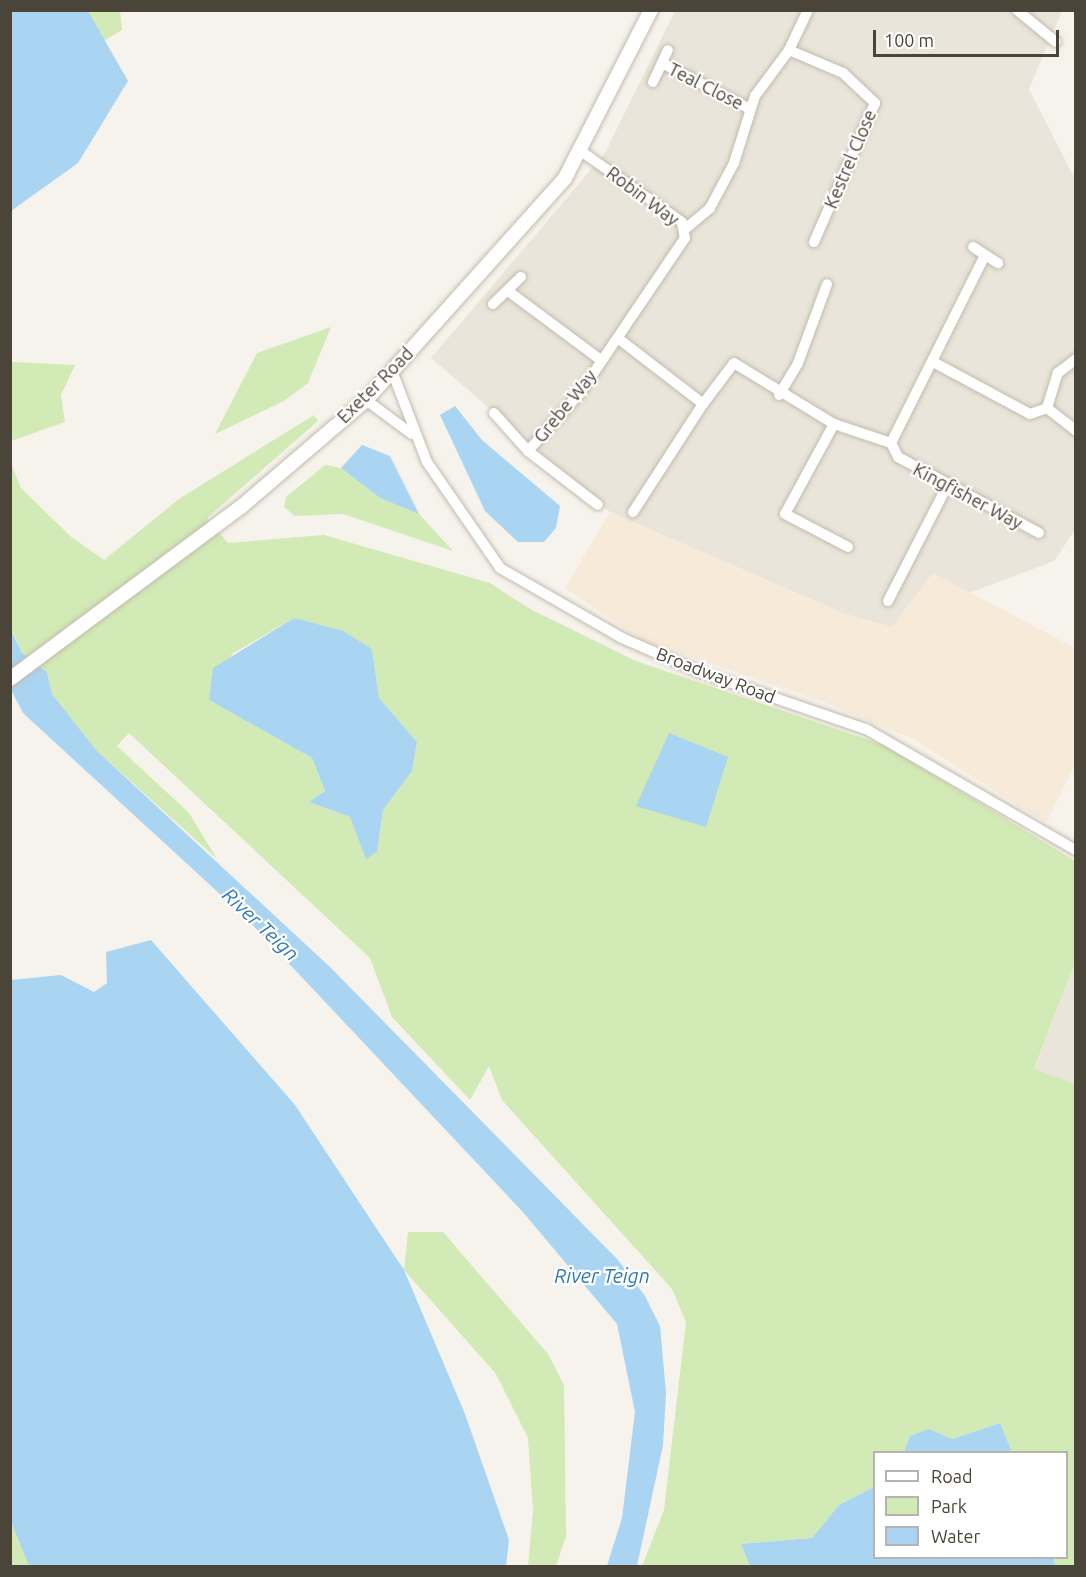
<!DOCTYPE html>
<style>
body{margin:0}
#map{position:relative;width:1086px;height:1577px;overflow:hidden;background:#f6f3ec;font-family:Ubuntu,sans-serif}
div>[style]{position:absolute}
.residential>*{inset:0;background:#eae5da}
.commercial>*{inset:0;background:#f7ead8}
.green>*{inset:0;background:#d2eab5}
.water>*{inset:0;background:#a9d4f2}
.roads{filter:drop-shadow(0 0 2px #c2bbae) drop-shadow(0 0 2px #c2bbae)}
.minor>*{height:10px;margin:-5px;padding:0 5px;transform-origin:5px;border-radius:5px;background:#fff}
.tertiary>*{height:14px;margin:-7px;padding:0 7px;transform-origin:7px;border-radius:7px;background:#fff}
span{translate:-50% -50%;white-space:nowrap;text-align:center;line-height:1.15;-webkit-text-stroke:4.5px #fff;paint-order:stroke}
.street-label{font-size:18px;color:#4b4439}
.water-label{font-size:20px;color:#2e7ab2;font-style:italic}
.frame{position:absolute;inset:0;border:12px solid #4b4439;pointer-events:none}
.legend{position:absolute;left:873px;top:1451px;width:195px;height:108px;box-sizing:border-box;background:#fff;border:2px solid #b7b4b0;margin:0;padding:8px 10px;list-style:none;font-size:18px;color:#4b4439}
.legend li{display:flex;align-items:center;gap:12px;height:30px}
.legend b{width:30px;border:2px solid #b7b4b0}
.scale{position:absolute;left:873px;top:30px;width:186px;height:27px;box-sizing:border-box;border:3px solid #4b4439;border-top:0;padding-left:8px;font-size:18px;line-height:21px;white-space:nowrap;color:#4b4439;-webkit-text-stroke:4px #fff;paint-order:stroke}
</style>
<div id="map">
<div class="residential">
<div style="clip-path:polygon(675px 11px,1062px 11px,1029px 89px,1075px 179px,1075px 530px,1054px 561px,969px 593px,933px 573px,892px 627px,845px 614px,610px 512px,431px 358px,605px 153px)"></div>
<div style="clip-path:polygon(1075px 962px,1075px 1084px,1034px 1070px)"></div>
</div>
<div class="commercial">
<div style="clip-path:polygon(610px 512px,845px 614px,892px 627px,933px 573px,1075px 648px,1075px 765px,1046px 823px,913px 739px,824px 702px,643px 641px,565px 588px)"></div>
</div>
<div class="green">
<div style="clip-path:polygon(88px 11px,120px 11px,122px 30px,102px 42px)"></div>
<div style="clip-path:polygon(331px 327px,308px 383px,284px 401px,215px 434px,257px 353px)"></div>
<div style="clip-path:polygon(11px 362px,75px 365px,61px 395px,65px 422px,11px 441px)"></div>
<div style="clip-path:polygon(evenodd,314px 415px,318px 421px,207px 518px,228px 543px,324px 535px,490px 583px,530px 609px,636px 661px,886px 746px,1075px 861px,1075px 962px,1034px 1069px,1075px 1084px,1075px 1566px,1055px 1566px,1054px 1558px,1066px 1558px,1066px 1452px,1012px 1452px,1000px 1423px,952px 1439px,910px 1436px,904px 1452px,874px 1452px,874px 1487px,839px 1505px,812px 1538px,741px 1544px,750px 1566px,642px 1566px,664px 1510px,686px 1322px,672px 1289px,502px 1100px,489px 1066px,470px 1100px,392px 1017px,370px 958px,129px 733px,117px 746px,189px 813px,217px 859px,97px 751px,52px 694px,47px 672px,22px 653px,11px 628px,10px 461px,21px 488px,70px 536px,104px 560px,179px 499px,314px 415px,294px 618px,372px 649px,379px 698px,417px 742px,412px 771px,383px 810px,377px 852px,366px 858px,350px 817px,309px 802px,325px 791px,312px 758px,209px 700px,232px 654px,294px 618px)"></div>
<div style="clip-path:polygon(325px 465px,341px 468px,380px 498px,419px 514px,453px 551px,343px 514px,295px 516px,284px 507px,286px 497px)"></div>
<div style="clip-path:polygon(408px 1232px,443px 1232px,548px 1354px,564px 1385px,566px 1536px,556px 1566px,528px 1566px,533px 1511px,528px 1438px,496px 1374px,404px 1270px)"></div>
<div style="clip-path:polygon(10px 1519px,13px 1519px,29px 1566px,11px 1566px)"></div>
</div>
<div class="water">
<div style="clip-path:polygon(11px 10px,88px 11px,128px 81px,78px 163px,11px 211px)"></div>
<div style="clip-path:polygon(455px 406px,482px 440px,560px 506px,556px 528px,544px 542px,518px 542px,485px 511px,440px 415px)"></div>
<div style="clip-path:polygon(362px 445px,390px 456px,419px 514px,380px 498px,341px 468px)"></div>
<div style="clip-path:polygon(294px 618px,343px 631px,372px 649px,379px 698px,417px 742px,412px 771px,383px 810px,377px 852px,366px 859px,350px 817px,309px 802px,325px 791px,312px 758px,209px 700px,213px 668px)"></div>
<div style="clip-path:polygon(10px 628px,22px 653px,47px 672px,52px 694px,97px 751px,331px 968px,618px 1260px,645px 1296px,660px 1326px,666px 1393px,663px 1445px,637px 1566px,607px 1566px,622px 1518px,635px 1412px,617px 1324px,522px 1211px,247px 919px,23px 713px,11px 690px)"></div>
<div style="clip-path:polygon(669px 733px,728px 757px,706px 827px,636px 806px)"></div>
<div style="clip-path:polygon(151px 940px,295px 1105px,404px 1270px,465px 1414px,509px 1540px,506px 1566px,29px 1566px,10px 1519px,11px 980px,61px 975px,94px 992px,107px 983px,106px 952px)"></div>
<div style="clip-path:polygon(1000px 1423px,1012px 1452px,904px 1452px,910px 1436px,929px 1429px,952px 1439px)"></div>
<div style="clip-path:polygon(874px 1487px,874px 1558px,1054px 1558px,1055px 1566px,750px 1566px,741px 1544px,812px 1538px,839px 1505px)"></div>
</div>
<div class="roads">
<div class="minor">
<div style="left:1017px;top:10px;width:50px;rotate:39.4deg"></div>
<div style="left:789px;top:50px;width:59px;rotate:23.1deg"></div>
<div style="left:843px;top:73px;width:44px;rotate:43.2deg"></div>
<div style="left:875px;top:103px;width:152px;rotate:113.7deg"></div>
<div style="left:662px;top:63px;width:99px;rotate:27.6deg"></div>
<div style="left:653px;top:82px;width:35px;rotate:-65deg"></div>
<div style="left:684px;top:230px;width:34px;rotate:-40deg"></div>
<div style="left:710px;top:208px;width:51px;rotate:-61.9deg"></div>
<div style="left:734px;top:163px;width:70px;rotate:-72.6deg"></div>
<div style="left:755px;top:96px;width:57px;rotate:-53.5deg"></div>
<div style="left:789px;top:50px;width:44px;rotate:-64.6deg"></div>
<div style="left:973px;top:247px;width:30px;rotate:33deg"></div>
<div style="left:508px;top:291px;width:116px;rotate:36.6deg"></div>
<div style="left:493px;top:304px;width:39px;rotate:-44deg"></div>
<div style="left:619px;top:339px;width:106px;rotate:37.7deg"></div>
<div style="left:703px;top:404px;width:51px;rotate:-52.9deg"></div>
<div style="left:734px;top:363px;width:117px;rotate:31.4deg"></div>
<div style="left:834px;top:424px;width:60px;rotate:18.4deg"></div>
<div style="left:891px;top:443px;width:16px;rotate:63deg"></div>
<div style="left:898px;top:457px;width:160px;rotate:28.3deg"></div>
<div style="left:935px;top:363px;width:108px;rotate:28.2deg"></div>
<div style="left:1030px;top:414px;width:18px;rotate:-19deg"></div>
<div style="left:1047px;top:408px;width:37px;rotate:-73deg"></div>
<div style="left:1058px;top:373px;width:23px;rotate:-38deg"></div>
<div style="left:392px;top:371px;width:97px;rotate:69deg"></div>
<div style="left:427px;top:462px;width:129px;rotate:55.4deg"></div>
<div style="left:500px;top:568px;width:141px;rotate:29.8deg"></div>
<div style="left:622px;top:638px;width:87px;rotate:23.6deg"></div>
<div style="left:702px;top:673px;width:173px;rotate:18.9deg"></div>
<div style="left:866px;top:729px;width:242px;rotate:30deg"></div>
<div style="left:779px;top:395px;width:37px;rotate:-59deg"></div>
<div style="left:798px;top:363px;width:84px;rotate:-69.8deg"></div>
<div style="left:366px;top:400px;width:57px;rotate:36.5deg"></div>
<div style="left:1047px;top:408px;width:37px;rotate:38deg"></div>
<div style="left:494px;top:413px;width:51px;rotate:48.2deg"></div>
<div style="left:528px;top:451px;width:88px;rotate:37.6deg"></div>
<div style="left:834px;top:424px;width:102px;rotate:118.6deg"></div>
<div style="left:785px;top:514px;width:71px;rotate:27.6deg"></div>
<div style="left:891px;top:443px;width:210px;rotate:-63.4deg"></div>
<div style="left:528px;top:451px;width:78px;rotate:-48.1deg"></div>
<div style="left:580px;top:393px;width:187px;rotate:-55.9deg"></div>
<div style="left:685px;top:238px;width:16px;rotate:-101deg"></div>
<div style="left:682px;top:222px;width:122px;rotate:-145deg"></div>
<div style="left:633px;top:512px;width:129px;rotate:-57.1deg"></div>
<div style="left:888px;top:601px;width:129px;rotate:-62.8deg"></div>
</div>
<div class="tertiary">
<div style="left:10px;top:679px;width:288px;rotate:-36.7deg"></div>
<div style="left:241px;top:507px;width:165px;rotate:-40.6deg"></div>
<div style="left:366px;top:400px;width:298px;rotate:-48.1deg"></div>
<div style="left:565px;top:178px;width:189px;rotate:-62.9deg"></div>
</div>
</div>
<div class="street-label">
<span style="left:706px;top:86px;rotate:27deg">Teal Close</span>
<span style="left:850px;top:159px;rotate:-67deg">Kestrel Close</span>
<span style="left:643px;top:196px;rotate:37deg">Robin Way</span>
<span style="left:375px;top:385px;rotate:-45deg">Exeter Road</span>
<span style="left:565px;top:406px;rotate:-51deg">Grebe Way</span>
<span style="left:968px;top:496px;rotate:28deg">Kingfisher Way</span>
<span style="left:716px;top:675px;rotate:21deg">Broadway Road</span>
</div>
<div class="water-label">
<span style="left:261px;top:924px;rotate:43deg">River Teign</span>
<span style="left:602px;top:1275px">River Teign</span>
</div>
<div class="frame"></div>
<ul class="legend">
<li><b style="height:8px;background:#fff"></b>Road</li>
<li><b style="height:16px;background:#d2eab5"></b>Park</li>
<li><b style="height:16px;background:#a9d4f2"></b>Water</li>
</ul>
<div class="scale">100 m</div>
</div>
